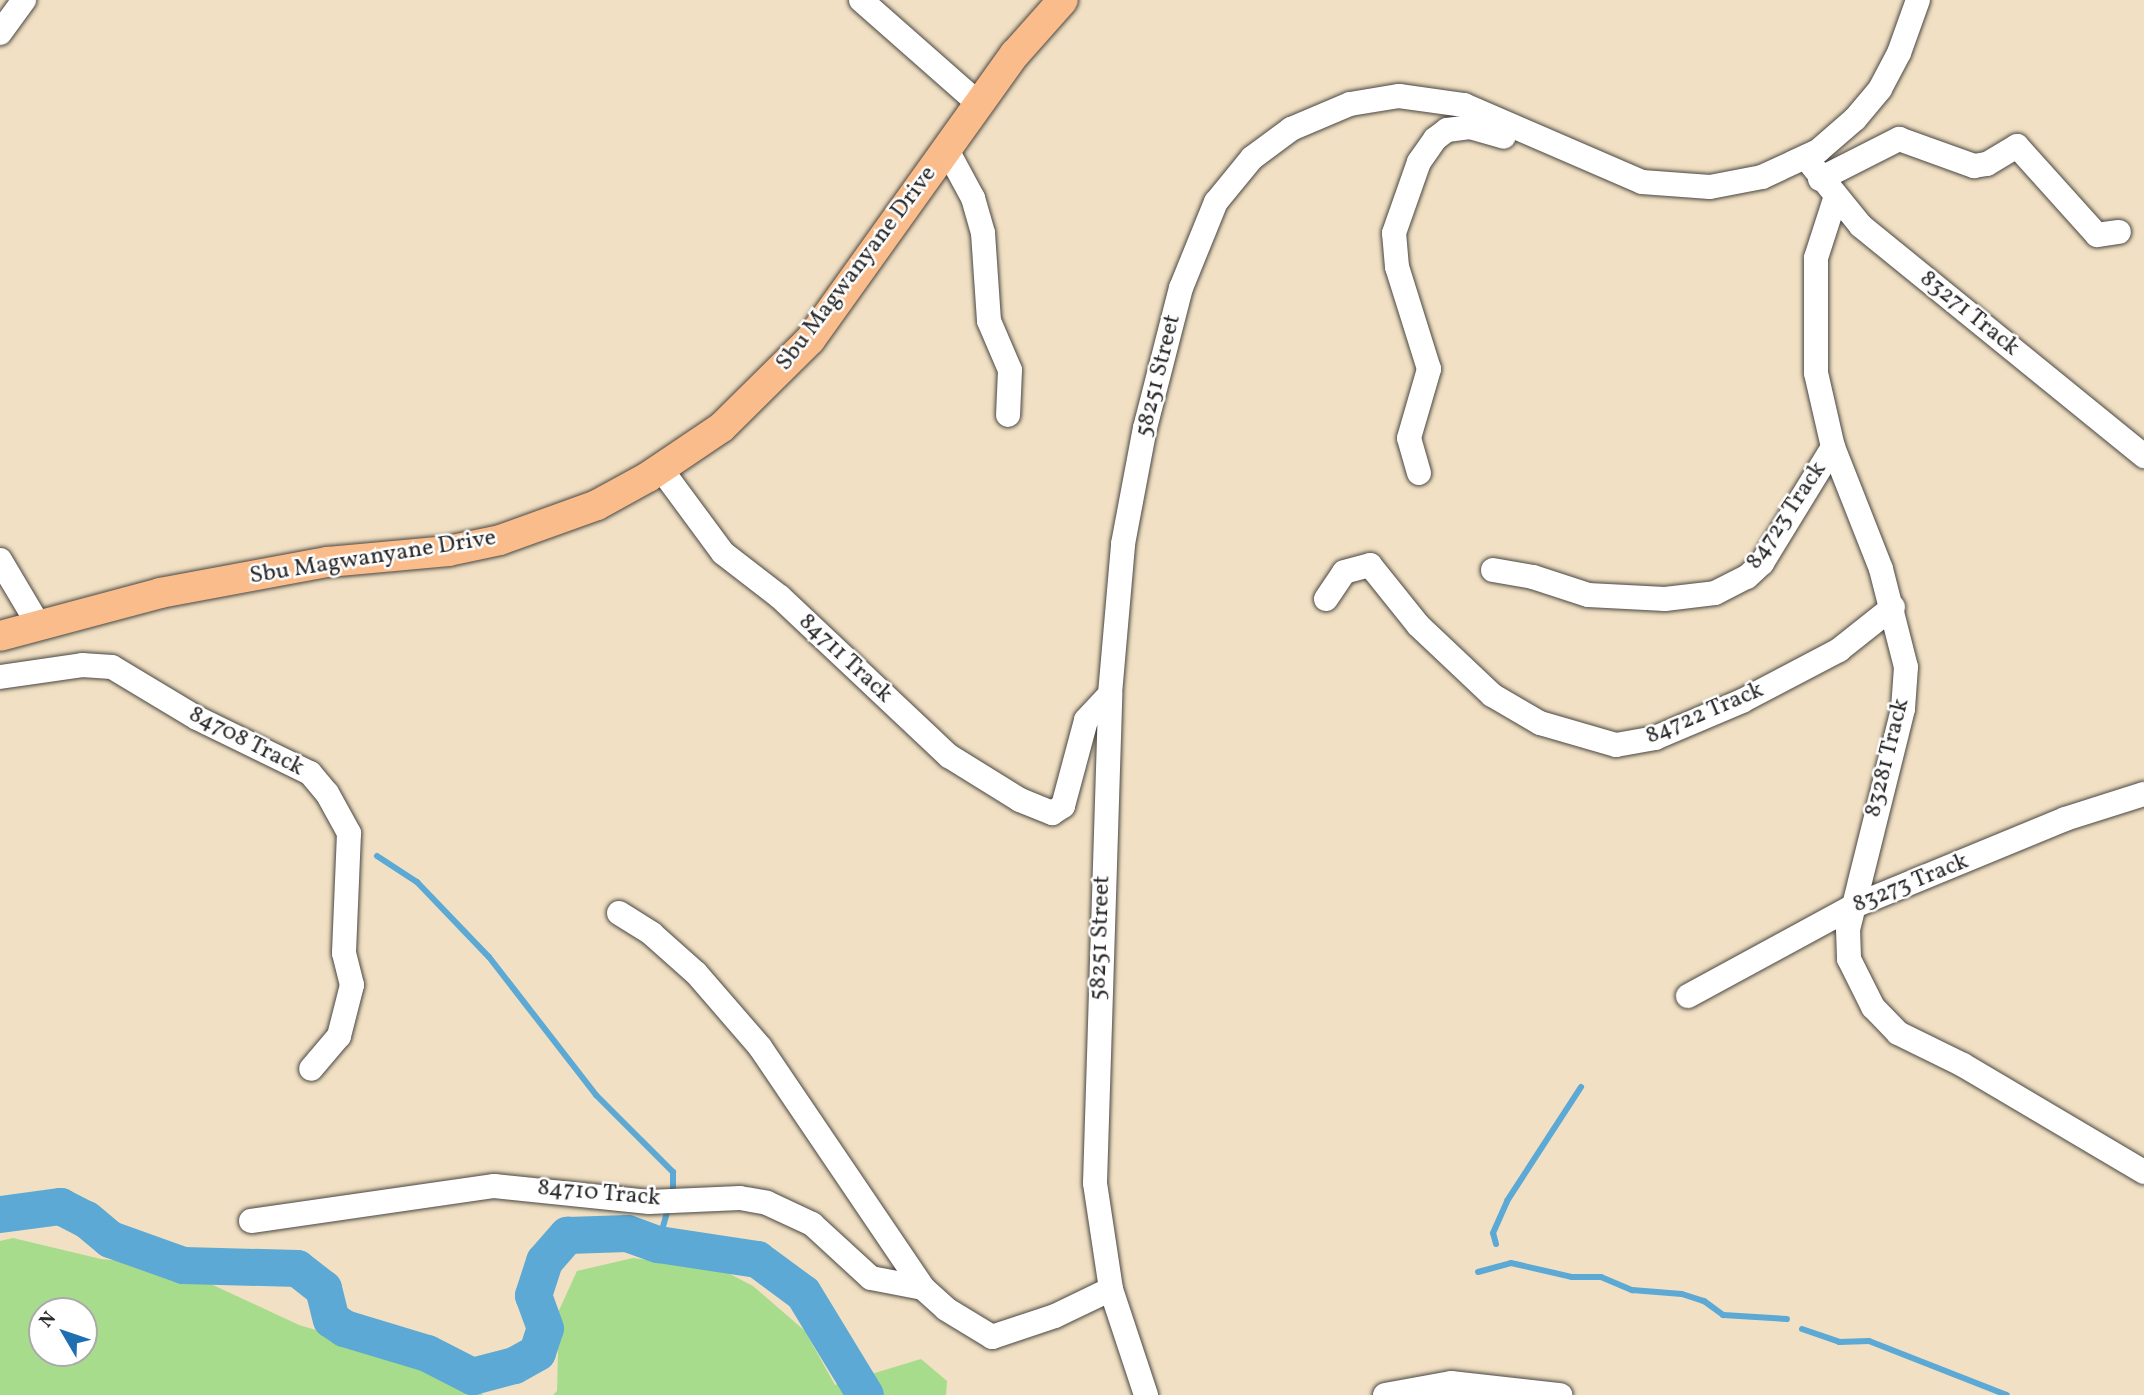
<!DOCTYPE html>
<style>
body{margin:0}
#map{position:relative;width:2144px;height:1395px;overflow:hidden;background:#f1e0c3;font-family:Vollkorn,serif}
div>[style]{position:absolute}
.green>*{inset:0;background:#a7dc8c}
.stream>*{height:6px;margin:-3px;padding:0 3px;transform-origin:3px;border-radius:3px;background:#5ba9d4}
.river>*{height:37px;margin:-18.5px;padding:0 18.5px;transform-origin:18.5px;border-radius:18.5px;background:#5ba9d4}
.roads{filter:drop-shadow(0 0 2px #494642) drop-shadow(0 0 2px #494642)}
.minor>*{height:24px;margin:-12px;padding:0 12px;transform-origin:12px;border-radius:12px;background:#fff}
.major>*{height:30px;margin:-15px;padding:0 15px;transform-origin:15px;border-radius:15px;background:#f9bc8a}
span{translate:-50% -50%;white-space:nowrap;text-align:center;line-height:1.15;-webkit-text-stroke:5px #fff;paint-order:stroke}
.street-label{font-size:24px;color:#2b2b2b}
.north{position:absolute;left:28px;top:1297px;width:70px;height:70px;box-sizing:border-box;background:#fff;border:2px solid #aaa;border-radius:50%;rotate:309deg;font-size:19px;font-weight:700;line-height:28px;text-align:center;color:#2b2b2b}
.north::after{content:'';display:block;margin:auto;width:24px;height:32px;background:#1f6fb2;clip-path:polygon(50% 0,100% 100%,50% 72%,0 100%)}
</style>
<div id="map">
<div class="green">
<div style="clip-path:polygon(evenodd,13px 1238px,101px 1259px,172px 1266px,299px 1325px,401px 1355px,484px 1395px,0 1395px,0 1241px,13px 1238px,84px 1311px,84px 1353px,42px 1353px,42px 1311px,84px 1311px)"></div>
<div style="clip-path:polygon(633px 1258px,722px 1270px,753px 1286px,805px 1331px,835px 1385px,921px 1359px,947px 1381px,946px 1395px,553px 1395px,557px 1391px,558px 1353px,555px 1319px,577px 1271px)"></div>
</div>
<div class="stream">
<div style="left:377px;top:856px;width:48px;rotate:33deg"></div>
<div style="left:417px;top:882px;width:104px;rotate:46.2deg"></div>
<div style="left:489px;top:957px;width:175px;rotate:52.2deg"></div>
<div style="left:596px;top:1095px;width:109px;rotate:45deg"></div>
<div style="left:673px;top:1172px;width:22px;rotate:90deg"></div>
<div style="left:658px;top:1244px;width:35px;rotate:-74deg"></div>
<div style="left:1496px;top:1244px;width:11px;rotate:-105deg"></div>
<div style="left:1493px;top:1233px;width:35px;rotate:-66deg"></div>
<div style="left:1507px;top:1201px;width:136px;rotate:-57deg"></div>
<div style="left:1478px;top:1272px;width:34px;rotate:-15deg"></div>
<div style="left:1511px;top:1263px;width:63px;rotate:12.9deg"></div>
<div style="left:1572px;top:1277px;width:29px"></div>
<div style="left:1601px;top:1277px;width:34px;rotate:23deg"></div>
<div style="left:1632px;top:1290px;width:50px;rotate:4.6deg"></div>
<div style="left:1682px;top:1294px;width:23px;rotate:18deg"></div>
<div style="left:1704px;top:1301px;width:24px;rotate:36deg"></div>
<div style="left:1723px;top:1315px;width:64px;rotate:3.6deg"></div>
<div style="left:1802px;top:1329px;width:39px;rotate:19deg"></div>
<div style="left:1839px;top:1342px;width:30px;rotate:-2deg"></div>
<div style="left:1869px;top:1341px;width:148px;rotate:21.4deg"></div>
</div>
<div class="river">
<div style="left:0;top:1214px;width:61px;rotate:-7.6deg"></div>
<div style="left:60px;top:1206px;width:29px;rotate:27deg"></div>
<div style="left:86px;top:1219px;width:31px;rotate:40deg"></div>
<div style="left:110px;top:1239px;width:77px;rotate:19.6deg"></div>
<div style="left:183px;top:1265px;width:114px;rotate:1.5deg"></div>
<div style="left:297px;top:1268px;width:33px;rotate:38deg"></div>
<div style="left:323px;top:1288px;width:32px;rotate:76deg"></div>
<div style="left:331px;top:1319px;width:16px;rotate:35deg"></div>
<div style="left:344px;top:1328px;width:87px;rotate:16.8deg"></div>
<div style="left:427px;top:1353px;width:51px;rotate:27.1deg"></div>
<div style="left:472px;top:1376px;width:43px;rotate:-14.7deg"></div>
<div style="left:514px;top:1365px;width:26px;rotate:-29deg"></div>
<div style="left:537px;top:1352px;width:25px;rotate:-72deg"></div>
<div style="left:545px;top:1328px;width:35px;rotate:-110deg"></div>
<div style="left:533px;top:1295px;width:36px;rotate:-72deg"></div>
<div style="left:544px;top:1261px;width:35px;rotate:-49deg"></div>
<div style="left:567px;top:1235px;width:60px;rotate:-1.9deg"></div>
<div style="left:627px;top:1233px;width:33px;rotate:20deg"></div>
<div style="left:658px;top:1244px;width:100px;rotate:8.6deg"></div>
<div style="left:757px;top:1259px;width:57px;rotate:36.5deg"></div>
<div style="left:803px;top:1293px;width:119px;rotate:58.7deg"></div>
</div>
<div class="roads">
<div class="minor">
<div style="left:861px;top:0;width:157px;rotate:41.4deg"></div>
<div style="left:0;top:33px;width:41px;rotate:-54deg"></div>
<div style="left:947px;top:150px;width:55px;rotate:61.6deg"></div>
<div style="left:973px;top:198px;width:36px;rotate:74deg"></div>
<div style="left:983px;top:233px;width:88px;rotate:86.1deg"></div>
<div style="left:989px;top:321px;width:53px;rotate:66.8deg"></div>
<div style="left:1010px;top:370px;width:45px;rotate:92.5deg"></div>
<div style="left:1806px;top:158px;width:87px;rotate:51deg"></div>
<div style="left:1861px;top:226px;width:365px;rotate:39.1deg"></div>
<div style="left:1820px;top:179px;width:89px;rotate:-26.9deg"></div>
<div style="left:1899px;top:139px;width:80px;rotate:19.8deg"></div>
<div style="left:1974px;top:166px;width:13px;rotate:-9deg"></div>
<div style="left:1987px;top:164px;width:35px;rotate:-31deg"></div>
<div style="left:2017px;top:146px;width:120px;rotate:48deg"></div>
<div style="left:2097px;top:235px;width:22px;rotate:-8deg"></div>
<div style="left:1835px;top:199px;width:62px;rotate:107.9deg"></div>
<div style="left:1816px;top:258px;width:115px;rotate:90deg"></div>
<div style="left:1816px;top:373px;width:76px;rotate:77.1deg"></div>
<div style="left:1833px;top:447px;width:131px;rotate:68.5deg"></div>
<div style="left:1881px;top:569px;width:101px;rotate:75.7deg"></div>
<div style="left:1906px;top:667px;width:42px;rotate:94.1deg"></div>
<div style="left:1903px;top:709px;width:227px;rotate:104deg"></div>
<div style="left:1848px;top:929px;width:30px;rotate:88deg"></div>
<div style="left:1849px;top:959px;width:54px;rotate:63.4deg"></div>
<div style="left:1873px;top:1007px;width:36px;rotate:46deg"></div>
<div style="left:1898px;top:1033px;width:72px;rotate:26.2deg"></div>
<div style="left:1963px;top:1065px;width:210px;rotate:30.6deg"></div>
<div style="left:661px;top:469px;width:104px;rotate:53.6deg"></div>
<div style="left:723px;top:553px;width:72px;rotate:37.7deg"></div>
<div style="left:780px;top:597px;width:232px;rotate:43.3deg"></div>
<div style="left:949px;top:756px;width:84px;rotate:31.8deg"></div>
<div style="left:1020px;top:800px;width:35px;rotate:22deg"></div>
<div style="left:1052px;top:813px;width:13px;rotate:-32deg"></div>
<div style="left:1063px;top:806px;width:89px;rotate:-75deg"></div>
<div style="left:1086px;top:720px;width:35px;rotate:-47deg"></div>
<div style="left:1419px;top:473px;width:36px;rotate:-106deg"></div>
<div style="left:1409px;top:438px;width:72px;rotate:-73.8deg"></div>
<div style="left:1429px;top:369px;width:107px;rotate:-107.4deg"></div>
<div style="left:1397px;top:267px;width:34px;rotate:-95deg"></div>
<div style="left:1394px;top:233px;width:75px;rotate:-70.6deg"></div>
<div style="left:1419px;top:162px;width:28px;rotate:-55deg"></div>
<div style="left:1435px;top:139px;width:15px;rotate:-37deg"></div>
<div style="left:1447px;top:130px;width:23px;rotate:-7deg"></div>
<div style="left:1470px;top:127px;width:35px;rotate:16deg"></div>
<div style="left:0;top:560px;width:74px;rotate:59.3deg"></div>
<div style="left:1493px;top:570px;width:41px;rotate:9.9deg"></div>
<div style="left:1533px;top:577px;width:58px;rotate:18.1deg"></div>
<div style="left:1588px;top:595px;width:77px;rotate:3deg"></div>
<div style="left:1665px;top:599px;width:50px;rotate:-6.8deg"></div>
<div style="left:1715px;top:593px;width:36px;rotate:-27deg"></div>
<div style="left:1747px;top:577px;width:21px;rotate:-43deg"></div>
<div style="left:1762px;top:563px;width:136px;rotate:-58.5deg"></div>
<div style="left:1326px;top:599px;width:32px;rotate:-56deg"></div>
<div style="left:1344px;top:572px;width:27px;rotate:-15deg"></div>
<div style="left:1370px;top:565px;width:77px;rotate:51.3deg"></div>
<div style="left:1418px;top:625px;width:102px;rotate:43.4deg"></div>
<div style="left:1492px;top:695px;width:56px;rotate:30.3deg"></div>
<div style="left:1540px;top:723px;width:79px;rotate:16.1deg"></div>
<div style="left:1616px;top:745px;width:40px;rotate:-10deg"></div>
<div style="left:1655px;top:738px;width:95px;rotate:-23deg"></div>
<div style="left:1742px;top:701px;width:110px;rotate:-27.7deg"></div>
<div style="left:1839px;top:650px;width:69px;rotate:-38.5deg"></div>
<div style="left:0;top:677px;width:83px;rotate:-8.3deg"></div>
<div style="left:82px;top:665px;width:30px;rotate:4deg"></div>
<div style="left:112px;top:667px;width:99px;rotate:31deg"></div>
<div style="left:197px;top:718px;width:126px;rotate:26deg"></div>
<div style="left:310px;top:773px;width:26px;rotate:50deg"></div>
<div style="left:327px;top:793px;width:46px;rotate:61.2deg"></div>
<div style="left:349px;top:833px;width:120px;rotate:92.4deg"></div>
<div style="left:344px;top:953px;width:33px;rotate:76deg"></div>
<div style="left:352px;top:985px;width:53px;rotate:104.3deg"></div>
<div style="left:339px;top:1036px;width:43px;rotate:130.3deg"></div>
<div style="left:619px;top:913px;width:39px;rotate:32deg"></div>
<div style="left:652px;top:934px;width:59px;rotate:41.6deg"></div>
<div style="left:696px;top:973px;width:98px;rotate:49.1deg"></div>
<div style="left:760px;top:1047px;width:291px;rotate:55.9deg"></div>
<div style="left:923px;top:1288px;width:31px;rotate:42deg"></div>
<div style="left:946px;top:1309px;width:54px;rotate:31.3deg"></div>
<div style="left:992px;top:1337px;width:66px;rotate:-18.4deg"></div>
<div style="left:1055px;top:1316px;width:62px;rotate:-25.7deg"></div>
<div style="left:1688px;top:996px;width:189px;rotate:-28.5deg"></div>
<div style="left:1854px;top:906px;width:228px;rotate:-22.4deg"></div>
<div style="left:2065px;top:819px;width:83px;rotate:-17.6deg"></div>
<div style="left:251px;top:1221px;width:246px;rotate:-8.2deg"></div>
<div style="left:494px;top:1186px;width:156px;rotate:5.9deg"></div>
<div style="left:649px;top:1202px;width:91px;rotate:-2.5deg"></div>
<div style="left:740px;top:1198px;width:27px;rotate:10deg"></div>
<div style="left:767px;top:1203px;width:50px;rotate:25deg"></div>
<div style="left:812px;top:1224px;width:80px;rotate:42.5deg"></div>
<div style="left:871px;top:1278px;width:53px;rotate:10.9deg"></div>
<div style="left:1146px;top:1395px;width:112px;rotate:-108.3deg"></div>
<div style="left:1111px;top:1289px;width:107px;rotate:-98.6deg"></div>
<div style="left:1095px;top:1183px;width:489px;rotate:-88.2deg"></div>
<div style="left:1110px;top:694px;width:151px;rotate:-85deg"></div>
<div style="left:1123px;top:544px;width:118px;rotate:-79.3deg"></div>
<div style="left:1145px;top:428px;width:145px;rotate:-75.6deg"></div>
<div style="left:1181px;top:288px;width:93px;rotate:-67.9deg"></div>
<div style="left:1216px;top:202px;width:57px;rotate:-50.7deg"></div>
<div style="left:1252px;top:158px;width:49px;rotate:-36.6deg"></div>
<div style="left:1291px;top:129px;width:64px;rotate:-23deg"></div>
<div style="left:1350px;top:104px;width:50px;rotate:-9.3deg"></div>
<div style="left:1399px;top:96px;width:66px;rotate:7.9deg"></div>
<div style="left:1464px;top:105px;width:194px;rotate:23.4deg"></div>
<div style="left:1642px;top:182px;width:68px;rotate:4.2deg"></div>
<div style="left:1710px;top:187px;width:53px;rotate:-10.9deg"></div>
<div style="left:1762px;top:177px;width:62px;rotate:-24.9deg"></div>
<div style="left:1818px;top:151px;width:49px;rotate:-40.9deg"></div>
<div style="left:1855px;top:119px;width:39px;rotate:-50deg"></div>
<div style="left:1880px;top:89px;width:41px;rotate:-62.2deg"></div>
<div style="left:1899px;top:53px;width:56px;rotate:-70.3deg"></div>
<div style="left:1385px;top:1395px;width:67px;rotate:-10.3deg"></div>
<div style="left:1451px;top:1383px;width:110px;rotate:6.3deg"></div>
</div>
<div class="major">
<div style="left:0;top:636px;width:166px;rotate:-15deg"></div>
<div style="left:160px;top:593px;width:171px;rotate:-10.5deg"></div>
<div style="left:328px;top:562px;width:121px;rotate:-5.2deg"></div>
<div style="left:448px;top:551px;width:53px;rotate:-11.9deg"></div>
<div style="left:500px;top:540px;width:103px;rotate:-19.8deg"></div>
<div style="left:597px;top:505px;width:58px;rotate:-28.8deg"></div>
<div style="left:648px;top:477px;width:89px;rotate:-34deg"></div>
<div style="left:722px;top:427px;width:124px;rotate:-44.7deg"></div>
<div style="left:810px;top:340px;width:352px;rotate:-54.4deg"></div>
<div style="left:1015px;top:54px;width:72px;rotate:-48.4deg"></div>
</div>
</div>
<div class="street-label">
<span style="left:857px;top:269px;rotate:-53deg">Sbu Magwanyane Drive</span>
<span style="left:1969px;top:314px;rotate:39deg">83271 Track</span>
<span style="left:1159px;top:376px;rotate:-76deg">58251 Street</span>
<span style="left:1787px;top:516px;rotate:-56deg">84723 Track</span>
<span style="left:373px;top:558px;rotate:-9deg">Sbu Magwanyane Drive</span>
<span style="left:845px;top:659px;rotate:43deg">84711 Track</span>
<span style="left:1705px;top:714px;rotate:-23deg">84722 Track</span>
<span style="left:246px;top:742px;rotate:27deg">84708 Track</span>
<span style="left:1888px;top:758px;rotate:-76deg">83281 Track</span>
<span style="left:1911px;top:884px;rotate:-22deg">83273 Track</span>
<span style="left:1101px;top:938px;rotate:-88deg">58251 Street</span>
<span style="left:599px;top:1194px;rotate:5deg">84710 Track</span>
</div>
<div class="north">N</div>
</div>
